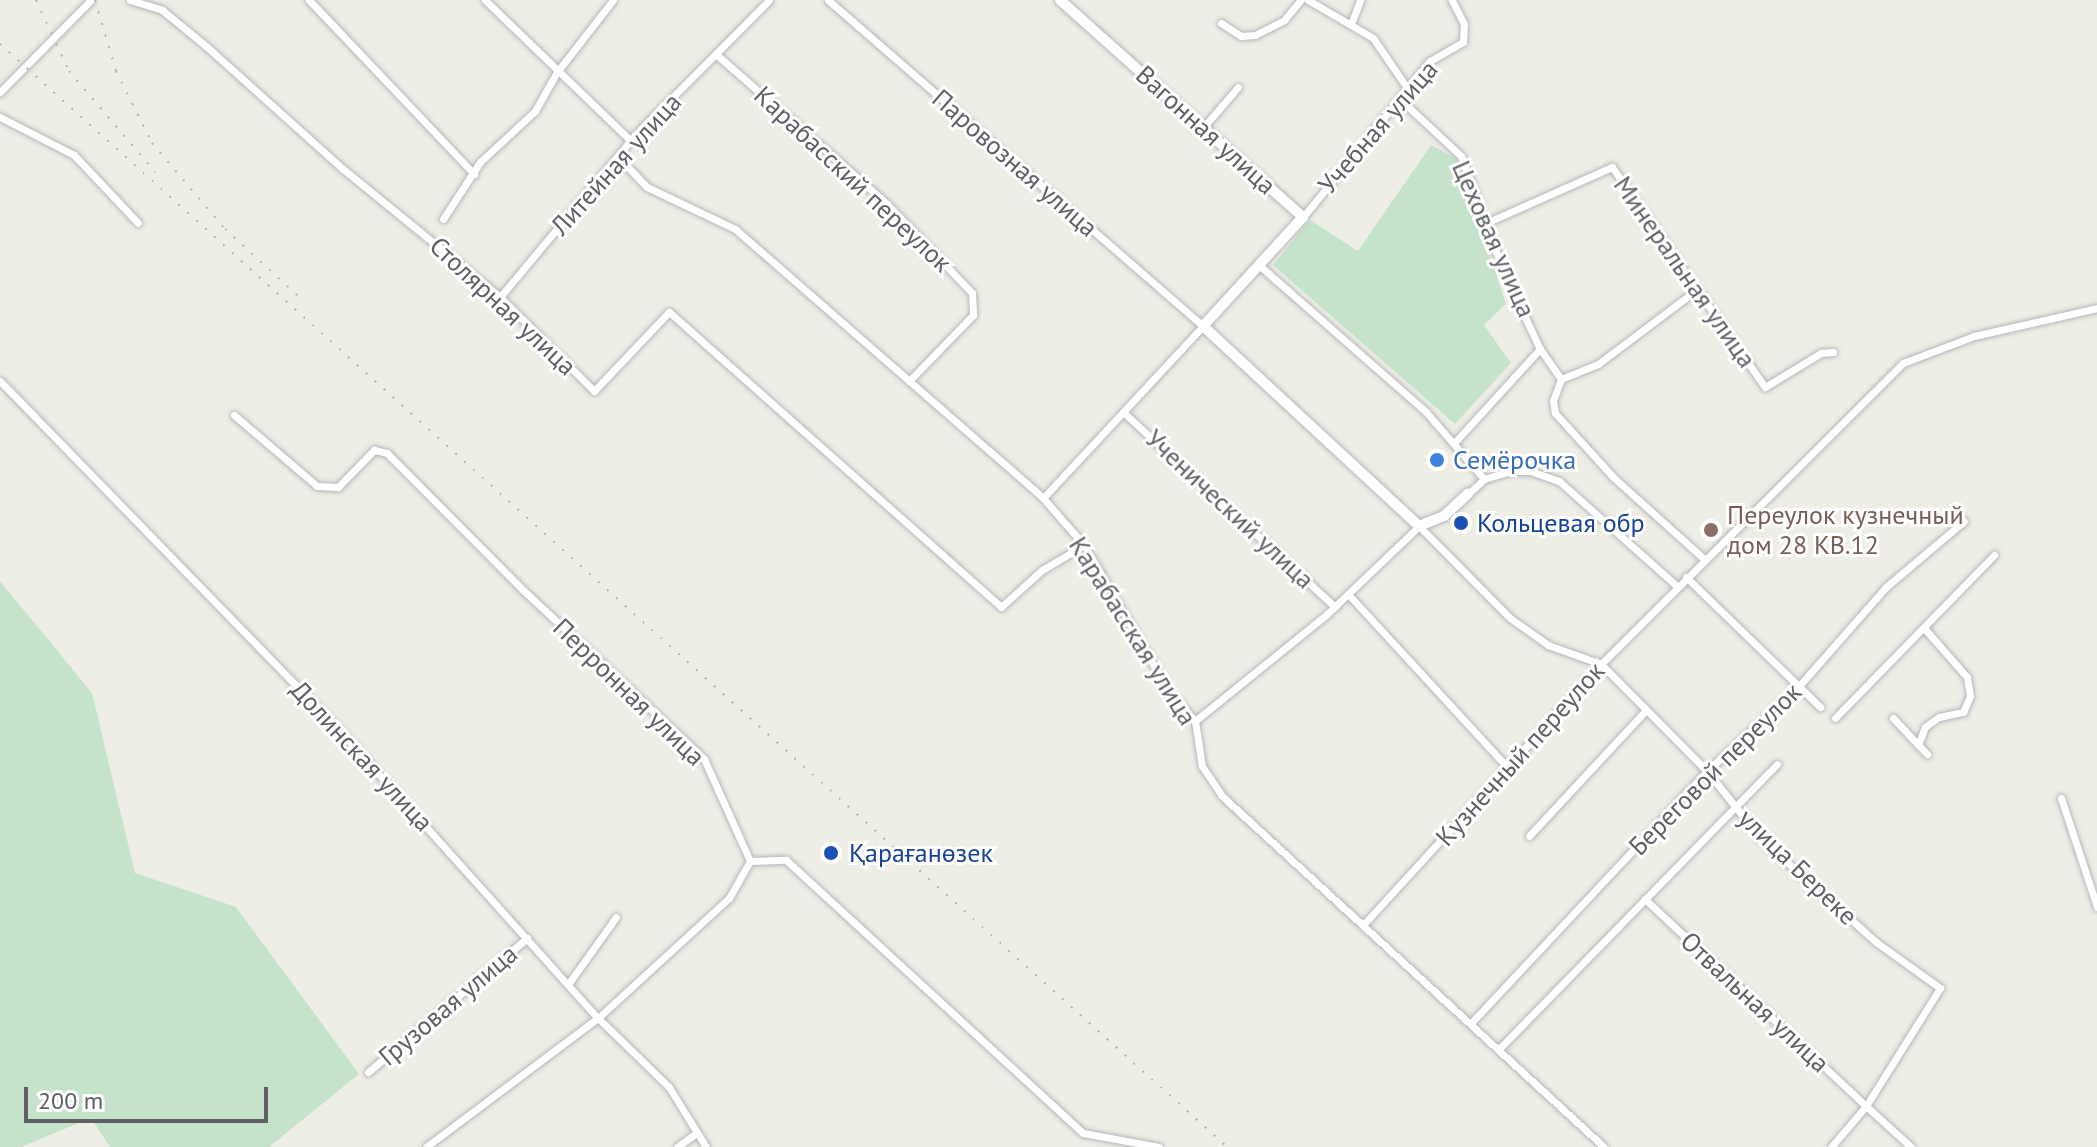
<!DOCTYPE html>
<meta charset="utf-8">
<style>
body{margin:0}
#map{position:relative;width:2097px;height:1147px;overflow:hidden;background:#eeeee6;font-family:"PT Sans",sans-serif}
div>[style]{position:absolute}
.green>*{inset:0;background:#c5e3ca}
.roads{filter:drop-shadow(0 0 2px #b6b7bb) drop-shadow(0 0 2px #b6b7bb)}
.street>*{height:7px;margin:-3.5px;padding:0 3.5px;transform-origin:3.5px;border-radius:3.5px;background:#fff}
.secondary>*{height:10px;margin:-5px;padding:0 5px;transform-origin:5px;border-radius:5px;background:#fff}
.rail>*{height:2px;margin-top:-1px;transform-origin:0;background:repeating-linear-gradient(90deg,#b4b4b5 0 2px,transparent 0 12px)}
.dots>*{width:22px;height:22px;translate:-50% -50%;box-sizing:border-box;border:4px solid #fff;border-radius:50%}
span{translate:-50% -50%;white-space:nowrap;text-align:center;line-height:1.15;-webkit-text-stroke:6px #fff;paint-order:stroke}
.street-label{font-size:26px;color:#5e6065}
.shop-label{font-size:26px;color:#366cbe}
.left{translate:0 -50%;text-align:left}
.education-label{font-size:26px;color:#785e54}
.transit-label{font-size:26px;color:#164399}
.scale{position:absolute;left:24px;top:1087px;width:244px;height:36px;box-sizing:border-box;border:4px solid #5e6065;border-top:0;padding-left:10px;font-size:24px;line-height:28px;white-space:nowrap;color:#5e6065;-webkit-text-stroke:6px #fff;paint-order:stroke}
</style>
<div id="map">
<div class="green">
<div style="clip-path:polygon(1431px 145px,1457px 159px,1506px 304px,1484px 325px,1511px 363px,1455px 424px,1273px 265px,1310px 220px,1358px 251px)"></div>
<div style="clip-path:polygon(0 581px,92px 693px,135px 873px,236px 907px,359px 1074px,269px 1147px,110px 1147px,91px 1118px,21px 1147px,0 1147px)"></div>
</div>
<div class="roads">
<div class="street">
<div style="left:130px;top:0;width:34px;rotate:17deg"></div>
<div style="left:162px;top:10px;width:58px;rotate:39.4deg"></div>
<div style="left:207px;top:47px;width:183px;rotate:41.9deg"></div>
<div style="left:343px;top:169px;width:203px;rotate:39.2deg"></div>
<div style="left:500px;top:297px;width:133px;rotate:45deg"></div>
<div style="left:594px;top:391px;width:109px;rotate:-46.5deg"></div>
<div style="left:669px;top:312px;width:444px;rotate:41.6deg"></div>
<div style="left:1001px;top:607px;width:55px;rotate:-42.1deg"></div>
<div style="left:1042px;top:570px;width:49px;rotate:-30.8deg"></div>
<div style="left:309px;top:0;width:240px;rotate:46.5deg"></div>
<div style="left:485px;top:0;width:203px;rotate:44deg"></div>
<div style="left:828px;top:0;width:497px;rotate:41deg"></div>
<div style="left:1203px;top:326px;width:235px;rotate:132.9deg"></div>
<div style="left:1308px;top:0;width:75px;rotate:30.3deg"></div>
<div style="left:1373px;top:38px;width:65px;rotate:55.6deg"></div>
<div style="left:1221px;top:23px;width:24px;rotate:33deg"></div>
<div style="left:1241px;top:36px;width:14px;rotate:-4deg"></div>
<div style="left:1255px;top:35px;width:33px;rotate:-27deg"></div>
<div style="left:1284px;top:20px;width:26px;rotate:-50deg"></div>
<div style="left:1351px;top:24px;width:26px;rotate:-69deg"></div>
<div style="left:718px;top:56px;width:225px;rotate:41.2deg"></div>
<div style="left:887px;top:204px;width:123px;rotate:46.3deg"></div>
<div style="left:972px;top:293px;width:22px;rotate:87deg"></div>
<div style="left:973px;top:315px;width:92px;rotate:134.1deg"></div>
<div style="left:0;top:92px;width:129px;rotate:-45.3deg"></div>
<div style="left:1402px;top:101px;width:81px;rotate:43deg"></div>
<div style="left:1461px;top:156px;width:119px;rotate:69.9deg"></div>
<div style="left:1502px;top:268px;width:89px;rotate:64.9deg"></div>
<div style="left:1540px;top:349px;width:37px;rotate:55deg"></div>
<div style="left:1561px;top:379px;width:40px;rotate:-22deg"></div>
<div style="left:1598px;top:364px;width:121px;rotate:-37deg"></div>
<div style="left:0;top:117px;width:83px;rotate:27.2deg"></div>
<div style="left:74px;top:155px;width:93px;rotate:46.7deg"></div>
<div style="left:1202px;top:129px;width:55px;rotate:-49.4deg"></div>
<div style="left:619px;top:158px;width:40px;rotate:46deg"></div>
<div style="left:647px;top:187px;width:98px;rotate:25.5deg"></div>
<div style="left:735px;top:229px;width:409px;rotate:41.1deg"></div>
<div style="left:1043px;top:498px;width:62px;rotate:48.9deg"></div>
<div style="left:1084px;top:545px;width:173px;rotate:59.9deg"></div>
<div style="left:1171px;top:695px;width:35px;rotate:47deg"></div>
<div style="left:1195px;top:721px;width:46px;rotate:81.2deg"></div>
<div style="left:1202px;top:766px;width:36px;rotate:56deg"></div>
<div style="left:1222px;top:796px;width:519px;rotate:42.58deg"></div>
<div style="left:1303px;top:217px;width:201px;rotate:-50.9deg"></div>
<div style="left:1430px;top:61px;width:38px;rotate:-30deg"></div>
<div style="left:1463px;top:42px;width:18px;rotate:-87deg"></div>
<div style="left:1464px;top:24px;width:27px;rotate:-117deg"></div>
<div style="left:443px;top:219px;width:68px;rotate:-57deg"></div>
<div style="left:480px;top:162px;width:75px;rotate:-42.8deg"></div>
<div style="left:535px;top:111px;width:45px;rotate:-60.6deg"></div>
<div style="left:557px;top:72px;width:91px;rotate:-52.1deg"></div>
<div style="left:1486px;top:223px;width:138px;rotate:-24deg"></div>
<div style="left:1612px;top:167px;width:268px;rotate:55.2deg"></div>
<div style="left:1765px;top:387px;width:66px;rotate:-31.3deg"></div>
<div style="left:1821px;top:353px;width:12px;rotate:-5deg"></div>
<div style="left:1260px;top:266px;width:221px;rotate:41.3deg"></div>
<div style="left:1426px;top:412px;width:89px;rotate:49.1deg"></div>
<div style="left:500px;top:297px;width:211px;rotate:-50.2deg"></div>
<div style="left:635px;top:135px;width:190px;rotate:-45.2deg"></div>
<div style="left:1561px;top:379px;width:23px;rotate:110deg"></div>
<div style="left:1553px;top:401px;width:12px;rotate:81deg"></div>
<div style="left:1555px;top:413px;width:86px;rotate:47.8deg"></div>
<div style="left:1613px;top:477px;width:122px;rotate:42deg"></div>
<div style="left:0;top:381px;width:476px;rotate:45.8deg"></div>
<div style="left:332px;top:722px;width:398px;rotate:48.1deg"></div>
<div style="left:598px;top:1018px;width:99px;rotate:44.2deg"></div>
<div style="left:669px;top:1087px;width:70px;rotate:58.3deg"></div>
<div style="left:1123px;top:412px;width:288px;rotate:42.6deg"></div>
<div style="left:234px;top:415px;width:109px;rotate:40.5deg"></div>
<div style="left:317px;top:486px;width:21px;rotate:3deg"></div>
<div style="left:338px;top:487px;width:52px;rotate:-45.8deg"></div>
<div style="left:374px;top:450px;width:13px;rotate:13deg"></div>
<div style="left:387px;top:453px;width:193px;rotate:45.2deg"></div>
<div style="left:523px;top:590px;width:248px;rotate:43deg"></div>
<div style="left:704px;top:759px;width:112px;rotate:65.7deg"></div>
<div style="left:1455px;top:442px;width:126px;rotate:-47.6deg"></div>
<div style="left:1468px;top:494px;width:22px;rotate:-43deg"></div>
<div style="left:1484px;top:479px;width:27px;rotate:-17deg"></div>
<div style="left:1510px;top:471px;width:20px"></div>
<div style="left:1530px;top:471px;width:31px;rotate:19deg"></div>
<div style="left:1559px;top:481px;width:158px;rotate:41.7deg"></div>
<div style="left:1686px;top:577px;width:187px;rotate:44.1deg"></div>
<div style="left:1348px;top:594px;width:239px;rotate:47.4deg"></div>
<div style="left:1835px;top:718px;width:228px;rotate:-45.7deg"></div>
<div style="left:1893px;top:718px;width:50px;rotate:46.6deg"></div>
<div style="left:1195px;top:721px;width:170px;rotate:-39deg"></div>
<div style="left:1327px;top:614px;width:127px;rotate:-43.7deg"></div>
<div style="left:1419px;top:526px;width:129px;rotate:45.3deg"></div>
<div style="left:1510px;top:618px;width:47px;rotate:35.4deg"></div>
<div style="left:1548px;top:645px;width:56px;rotate:19.7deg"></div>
<div style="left:1601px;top:664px;width:151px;rotate:45.3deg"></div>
<div style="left:1707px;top:771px;width:88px;rotate:51.4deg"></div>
<div style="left:1762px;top:840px;width:153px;rotate:41.8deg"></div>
<div style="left:1876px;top:942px;width:79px;rotate:35.7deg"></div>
<div style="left:1940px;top:988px;width:139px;rotate:122.1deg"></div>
<div style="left:1866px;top:1106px;width:303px;rotate:-136.9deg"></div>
<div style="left:1918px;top:745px;width:19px;rotate:-69deg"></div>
<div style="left:1925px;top:727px;width:17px;rotate:-36deg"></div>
<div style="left:1939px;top:717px;width:25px;rotate:-12deg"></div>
<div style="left:1963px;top:712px;width:17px;rotate:-66deg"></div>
<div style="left:1970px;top:696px;width:19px;rotate:-99deg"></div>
<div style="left:1967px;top:677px;width:65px;rotate:-131.3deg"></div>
<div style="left:2061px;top:798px;width:115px;rotate:71.7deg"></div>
<div style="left:1529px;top:836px;width:172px;rotate:-47.1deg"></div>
<div style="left:750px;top:861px;width:36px;rotate:-2deg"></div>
<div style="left:786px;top:860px;width:403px;rotate:42.6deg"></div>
<div style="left:1083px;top:1133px;width:77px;rotate:10.4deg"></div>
<div style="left:1364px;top:924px;width:352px;rotate:-47.6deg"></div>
<div style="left:1601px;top:664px;width:426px;rotate:-44.9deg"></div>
<div style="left:1903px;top:363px;width:76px;rotate:-20.8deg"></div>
<div style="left:1974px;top:336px;width:126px;rotate:-12.8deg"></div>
<div style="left:569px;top:983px;width:81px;rotate:-54.5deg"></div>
<div style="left:1471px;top:1023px;width:345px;rotate:-46.9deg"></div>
<div style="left:1707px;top:771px;width:125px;rotate:-42.7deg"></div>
<div style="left:1799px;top:686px;width:132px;rotate:-48.7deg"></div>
<div style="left:1886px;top:587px;width:102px;rotate:-40.2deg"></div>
<div style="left:1499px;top:1049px;width:398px;rotate:-45.7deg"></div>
<div style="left:368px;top:1072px;width:208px;rotate:-40.1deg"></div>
<div style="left:426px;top:1147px;width:215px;rotate:-36.9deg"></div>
<div style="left:598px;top:1018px;width:178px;rotate:-42.5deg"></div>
<div style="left:729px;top:898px;width:43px;rotate:-60.4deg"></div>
<div style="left:677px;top:1147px;width:24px;rotate:-36deg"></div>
<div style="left:1831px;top:1147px;width:54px;rotate:-49.5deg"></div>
<div style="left:1866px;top:1106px;width:61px;rotate:42.3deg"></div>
</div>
<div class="secondary">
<div style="left:1060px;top:0;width:326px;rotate:41.8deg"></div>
<div style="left:1303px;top:217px;width:148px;rotate:132.5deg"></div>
<div style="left:1203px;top:326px;width:294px;rotate:42.8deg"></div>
<div style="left:1419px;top:526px;width:27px;rotate:-22deg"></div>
<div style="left:1444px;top:516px;width:33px;rotate:-43deg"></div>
</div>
</div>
<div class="rail">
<div style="left:36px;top:0;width:78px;rotate:65.1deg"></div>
<div style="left:69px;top:71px;width:133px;rotate:49.6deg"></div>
<div style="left:95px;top:0;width:74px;rotate:73.5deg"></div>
<div style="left:116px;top:71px;width:80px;rotate:63.4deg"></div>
<div style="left:152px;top:143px;width:113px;rotate:49.7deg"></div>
<div style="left:225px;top:229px;width:99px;rotate:42.5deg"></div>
<div style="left:0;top:44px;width:1650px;rotate:41.95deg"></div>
</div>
<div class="dots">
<div style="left:1437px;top:460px;background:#3f7fe0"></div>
<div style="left:1461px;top:523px;background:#1a4fb4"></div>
<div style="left:1711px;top:530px;background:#8d6e63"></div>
<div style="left:831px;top:853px;background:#1a4fb4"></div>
</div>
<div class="street-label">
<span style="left:1378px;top:127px;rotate:-49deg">Учебная улица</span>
<span style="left:1206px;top:130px;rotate:42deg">Вагонная улица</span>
<span style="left:1015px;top:163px;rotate:41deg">Паровозная улица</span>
<span style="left:616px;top:164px;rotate:-48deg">Литейная улица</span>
<span style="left:853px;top:179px;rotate:43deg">Карабасский переулок</span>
<span style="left:1494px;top:239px;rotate:66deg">Цеховая улица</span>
<span style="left:1685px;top:272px;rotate:55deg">Минеральная улица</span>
<span style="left:503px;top:306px;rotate:43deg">Столярная улица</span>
<span style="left:1230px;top:509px;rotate:43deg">Ученический улица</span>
<span style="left:1133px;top:631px;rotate:58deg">Карабасская улица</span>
<span style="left:629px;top:692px;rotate:44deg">Перронная улица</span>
<span style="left:1520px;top:754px;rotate:-48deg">Кузнечный переулок</span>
<span style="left:362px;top:756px;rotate:47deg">Долинская улица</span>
<span style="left:1715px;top:769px;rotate:-45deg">Береговой переулок</span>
<span style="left:1798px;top:867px;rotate:44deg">улица Береке</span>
<span style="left:1755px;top:1002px;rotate:43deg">Отвальная улица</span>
<span style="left:448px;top:1005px;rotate:-40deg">Грузовая улица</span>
</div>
<div class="shop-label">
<span class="left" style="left:1453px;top:460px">Семёрочка</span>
</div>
<div class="education-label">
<span class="left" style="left:1727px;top:530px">Переулок кузнечный<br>дом 28 КВ.12</span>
</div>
<div class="transit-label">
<span class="left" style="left:1477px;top:523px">Кольцевая обр</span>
<span class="left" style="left:849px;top:853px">Қарағанөзек</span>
</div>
<div class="scale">200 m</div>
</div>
